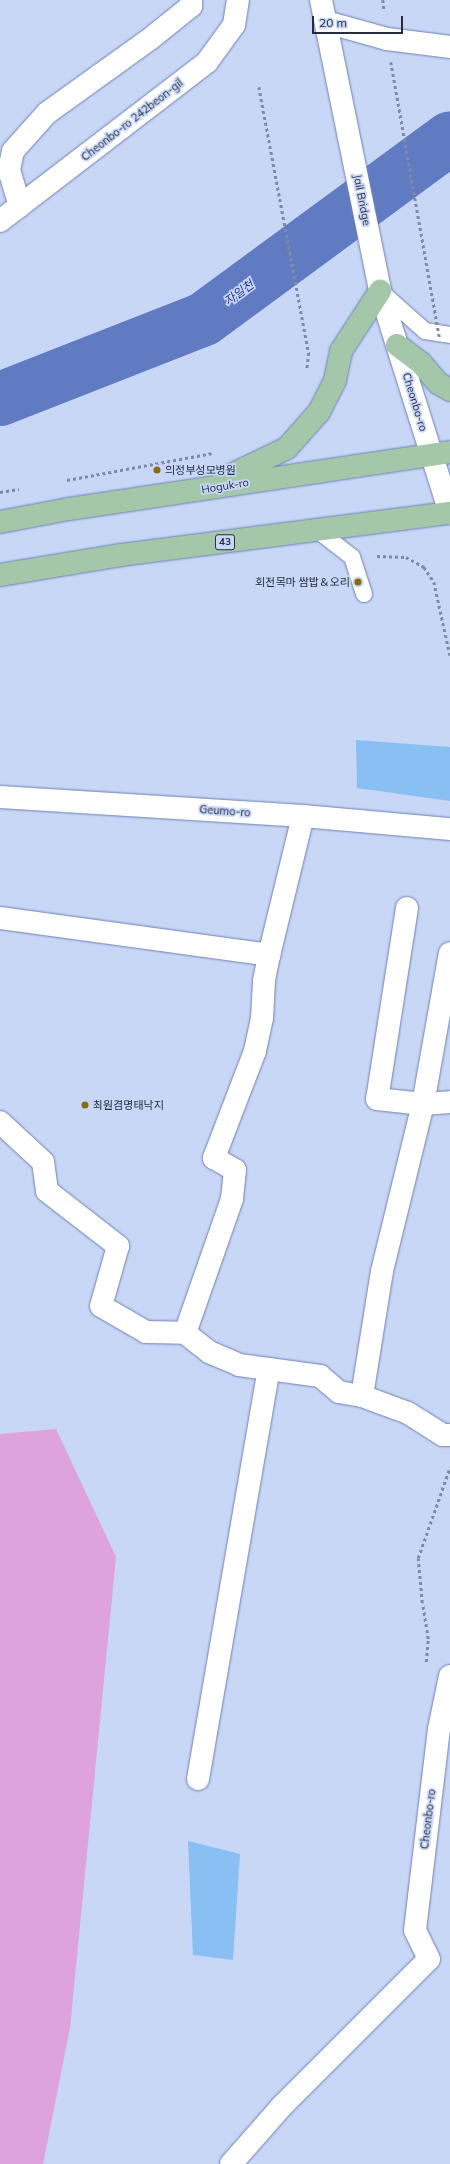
<!DOCTYPE html>
<meta charset="utf-8">
<style>
body{margin:0}
#map{position:relative;width:450px;height:2164px;overflow:hidden;background:#c9d7f7;font-family:Mulish,"Noto Sans KR",sans-serif}
div>[style]{position:absolute}
.green>*{inset:0;background:#dea2dc}
.river>*{height:54px;margin:-27px;padding:0 27px;transform-origin:27px;border-radius:27px;background:#617bc3}
.building>*{inset:0;background:#89bff2}
.path>*{height:2.5px;margin-top:-1.25px;transform-origin:0;background:repeating-linear-gradient(90deg,#7f8aa4 0 3px,transparent 0 6px)}
.roads{filter:drop-shadow(0 0 1px #6e81b1) drop-shadow(0 0 1px #6e81b1)}
.service>*{height:16px;margin:-8px;padding:0 8px;transform-origin:8px;border-radius:8px;background:#fff}
.minor>*{height:22px;margin:-11px;padding:0 11px;transform-origin:11px;border-radius:11px;background:#fff}
.secondary>*{height:22px;margin:-11px;padding:0 11px;transform-origin:11px;border-radius:11px;background:#fff}
.primary>*{height:22px;margin:-11px;padding:0 11px;transform-origin:11px;border-radius:11px;background:#a4c6a9}
.path-bridge>*{height:2.5px;margin-top:-1.25px;transform-origin:0;background:repeating-linear-gradient(90deg,#7f8aa4 0 3px,transparent 0 6px)}
.dots>*{width:11px;height:11px;translate:-50% -50%;box-sizing:border-box;border:2px solid #c9d7f7;border-radius:50%}
span{translate:-50% -50%;white-space:nowrap;text-align:center;line-height:1.15;-webkit-text-stroke:3.5px #c9d7f7;paint-order:stroke}
.shield-label span{padding:1px 3px;background:#c9d7f7;border:1px solid;border-radius:3px;-webkit-text-stroke-width:0}
.shield-label{font-size:10px;color:#242c40;font-weight:700}
.street-label{font-size:11px;color:#242c40}
.poi-label{font-size:11px;color:#242c40}
.left{translate:0 -50%;text-align:left}
.right{translate:-100% -50%;text-align:right}
.water-label{font-size:12px;color:#21378e;font-style:italic}
.scale{position:absolute;left:312px;top:16px;width:91px;height:18px;box-sizing:border-box;border:2px solid #242c40;border-top:0;padding-left:5px;font-size:12px;line-height:14px;white-space:nowrap;color:#242c40;-webkit-text-stroke:3px #c9d7f7;paint-order:stroke}
</style>
<div id="map">
<div class="green">
<div style="clip-path:polygon(56px 1429px,116px 1557px,70px 2028px,43px 2164px,0 2164px,0 1434px)"></div>
</div>
<div class="river">
<div style="left:0;top:399px;width:219px;rotate:-21.4deg"></div>
<div style="left:204px;top:319px;width:305px;rotate:-36.3deg"></div>
</div>
<div class="building">
<div style="clip-path:polygon(356px 740px,450px 747px,450px 801px,357px 788px)"></div>
<div style="clip-path:polygon(188px 1841px,240px 1854px,233px 1960px,193px 1955px)"></div>
</div>
<div class="path">
<div style="left:383px;top:0;width:9px;rotate:84deg"></div>
<div style="left:259px;top:87px;width:271px;rotate:79.4deg"></div>
<div style="left:309px;top:353px;width:17px;rotate:97deg"></div>
<div style="left:67px;top:480px;width:147px;rotate:-10.5deg"></div>
<div style="left:0;top:492px;width:19px;rotate:-9deg"></div>
<div style="left:377px;top:556px;width:29px;rotate:2deg"></div>
<div style="left:406px;top:557px;width:21px;rotate:29deg"></div>
<div style="left:424px;top:567px;width:18px;rotate:56deg"></div>
<div style="left:434px;top:582px;width:75px;rotate:77.6deg"></div>
<div style="left:426px;top:1662px;width:23px;rotate:-85deg"></div>
<div style="left:428px;top:1639px;width:36px;rotate:-99deg"></div>
<div style="left:422px;top:1603px;width:45px;rotate:-95.1deg"></div>
<div style="left:418px;top:1558px;width:96px;rotate:-70.6deg"></div>
</div>
<div class="roads">
<div class="service">
<div style="left:380px;top:291px;width:60px;rotate:41.6deg"></div>
<div style="left:425px;top:331px;width:25px;rotate:9deg"></div>
<div style="left:317px;top:530px;width:44px;rotate:37.6deg"></div>
<div style="left:352px;top:557px;width:39px;rotate:72deg"></div>
</div>
<div class="minor">
<div style="left:326px;top:22px;width:63px;rotate:15.6deg"></div>
<div style="left:387px;top:39px;width:64px;rotate:7.2deg"></div>
<div style="left:20px;top:206px;width:38px;rotate:-107deg"></div>
<div style="left:9px;top:170px;width:19px;rotate:-78deg"></div>
<div style="left:13px;top:151px;width:51px;rotate:-48.2deg"></div>
<div style="left:47px;top:113px;width:127px;rotate:-35.7deg"></div>
<div style="left:150px;top:39px;width:53px;rotate:-38.8deg"></div>
<div style="left:191px;top:6px;width:6px;rotate:-90deg"></div>
<div style="left:0;top:221px;width:261px;rotate:-37.5deg"></div>
<div style="left:207px;top:62px;width:46px;rotate:-53.9deg"></div>
<div style="left:234px;top:25px;width:25px;rotate:-81deg"></div>
<div style="left:0;top:797px;width:304px;rotate:3.6deg"></div>
<div style="left:303px;top:816px;width:148px;rotate:5.1deg"></div>
<div style="left:303px;top:816px;width:143px;rotate:103.7deg"></div>
<div style="left:269px;top:955px;width:26px;rotate:101deg"></div>
<div style="left:264px;top:981px;width:37px;rotate:93deg"></div>
<div style="left:262px;top:1018px;width:34px;rotate:102deg"></div>
<div style="left:255px;top:1051px;width:115px;rotate:111deg"></div>
<div style="left:214px;top:1158px;width:24px;rotate:30deg"></div>
<div style="left:235px;top:1170px;width:29px;rotate:96deg"></div>
<div style="left:232px;top:1199px;width:142px;rotate:109.3deg"></div>
<div style="left:185px;top:1333px;width:31px;rotate:38deg"></div>
<div style="left:209px;top:1352px;width:33px;rotate:23deg"></div>
<div style="left:239px;top:1365px;width:82px;rotate:7.7deg"></div>
<div style="left:320px;top:1376px;width:25px;rotate:40deg"></div>
<div style="left:339px;top:1392px;width:23px;rotate:10deg"></div>
<div style="left:362px;top:1396px;width:49px;rotate:20.3deg"></div>
<div style="left:408px;top:1413px;width:41px;rotate:32.2deg"></div>
<div style="left:443px;top:1435px;width:7px"></div>
<div style="left:407px;top:908px;width:193px;rotate:98.9deg"></div>
<div style="left:377px;top:1099px;width:46px;rotate:6.2deg"></div>
<div style="left:423px;top:1104px;width:27px;rotate:-4deg"></div>
<div style="left:0;top:918px;width:272px;rotate:7.8deg"></div>
<div style="left:0;top:1122px;width:59px;rotate:42.9deg"></div>
<div style="left:43px;top:1162px;width:29px;rotate:82deg"></div>
<div style="left:47px;top:1191px;width:90px;rotate:37.8deg"></div>
<div style="left:118px;top:1246px;width:62px;rotate:105.8deg"></div>
<div style="left:101px;top:1306px;width:52px;rotate:30deg"></div>
<div style="left:146px;top:1332px;width:39px;rotate:1deg"></div>
<div style="left:362px;top:1396px;width:127px;rotate:-80.9deg"></div>
<div style="left:382px;top:1271px;width:172px;rotate:-76.2deg"></div>
<div style="left:423px;top:1104px;width:153px;rotate:-79.9deg"></div>
<div style="left:198px;top:1779px;width:416px;rotate:-80.2deg"></div>
<div style="left:231px;top:2164px;width:76px;rotate:-48.7deg"></div>
<div style="left:281px;top:2107px;width:209px;rotate:-45deg"></div>
<div style="left:429px;top:1959px;width:32px;rotate:-116deg"></div>
<div style="left:415px;top:1930px;width:202px;rotate:-83.2deg"></div>
<div style="left:439px;top:1729px;width:54px;rotate:-78.3deg"></div>
</div>
<div class="secondary">
<div style="left:321px;top:0;width:297px;rotate:78.5deg"></div>
<div style="left:380px;top:291px;width:233px;rotate:72.5deg"></div>
</div>
<div class="primary">
<div style="left:397px;top:345px;width:30px;rotate:37deg"></div>
<div style="left:421px;top:363px;width:26px;rotate:50deg"></div>
<div style="left:438px;top:383px;width:14px;rotate:30deg"></div>
<div style="left:223px;top:479px;width:71px;rotate:-25.8deg"></div>
<div style="left:287px;top:448px;width:48px;rotate:-48.4deg"></div>
<div style="left:319px;top:412px;width:36px;rotate:-63deg"></div>
<div style="left:335px;top:380px;width:30px;rotate:-78deg"></div>
<div style="left:341px;top:351px;width:72px;rotate:-57deg"></div>
<div style="left:0;top:522px;width:70px;rotate:-10.7deg"></div>
<div style="left:69px;top:509px;width:385px;rotate:-8.5deg"></div>
<div style="left:0;top:575px;width:123px;rotate:-9.4deg"></div>
<div style="left:121px;top:555px;width:332px;rotate:-7.3deg"></div>
</div>
</div>
<div class="path-bridge">
<div style="left:391px;top:62px;width:281px;rotate:80deg"></div>
</div>
<div class="dots">
<div style="left:157px;top:470px;background:#8b6c0d"></div>
<div style="left:358px;top:582px;background:#8b6c0d"></div>
<div style="left:85px;top:1105px;background:#8b6c0d"></div>
</div>
<div class="shield-label">
<span style="left:225px;top:542px">43</span>
</div>
<div class="street-label">
<span style="left:132px;top:120px;rotate:-38deg">Cheonbo-ro 242beon-gil</span>
<span style="left:362px;top:200px;rotate:79deg">Jail Bridge</span>
<span style="left:415px;top:402px;rotate:73deg">Cheonbo-ro</span>
<span style="left:225px;top:486px;rotate:-9deg">Hoguk-ro</span>
<span style="left:225px;top:811px;rotate:4deg">Geumo-ro</span>
<span style="left:428px;top:1819px;rotate:-83deg">Cheonbo-ro</span>
</div>
<div class="poi-label">
<span class="left" style="left:165px;top:470px">의정부성모병원</span>
<span class="right" style="left:350px;top:582px">회전목마 쌈밥＆오리</span>
<span class="left" style="left:93px;top:1105px">최원겸명태낙지</span>
</div>
<div class="water-label">
<span style="left:239px;top:293px;rotate:-36deg">자일천</span>
</div>
<div class="scale">20 m</div>
</div>
